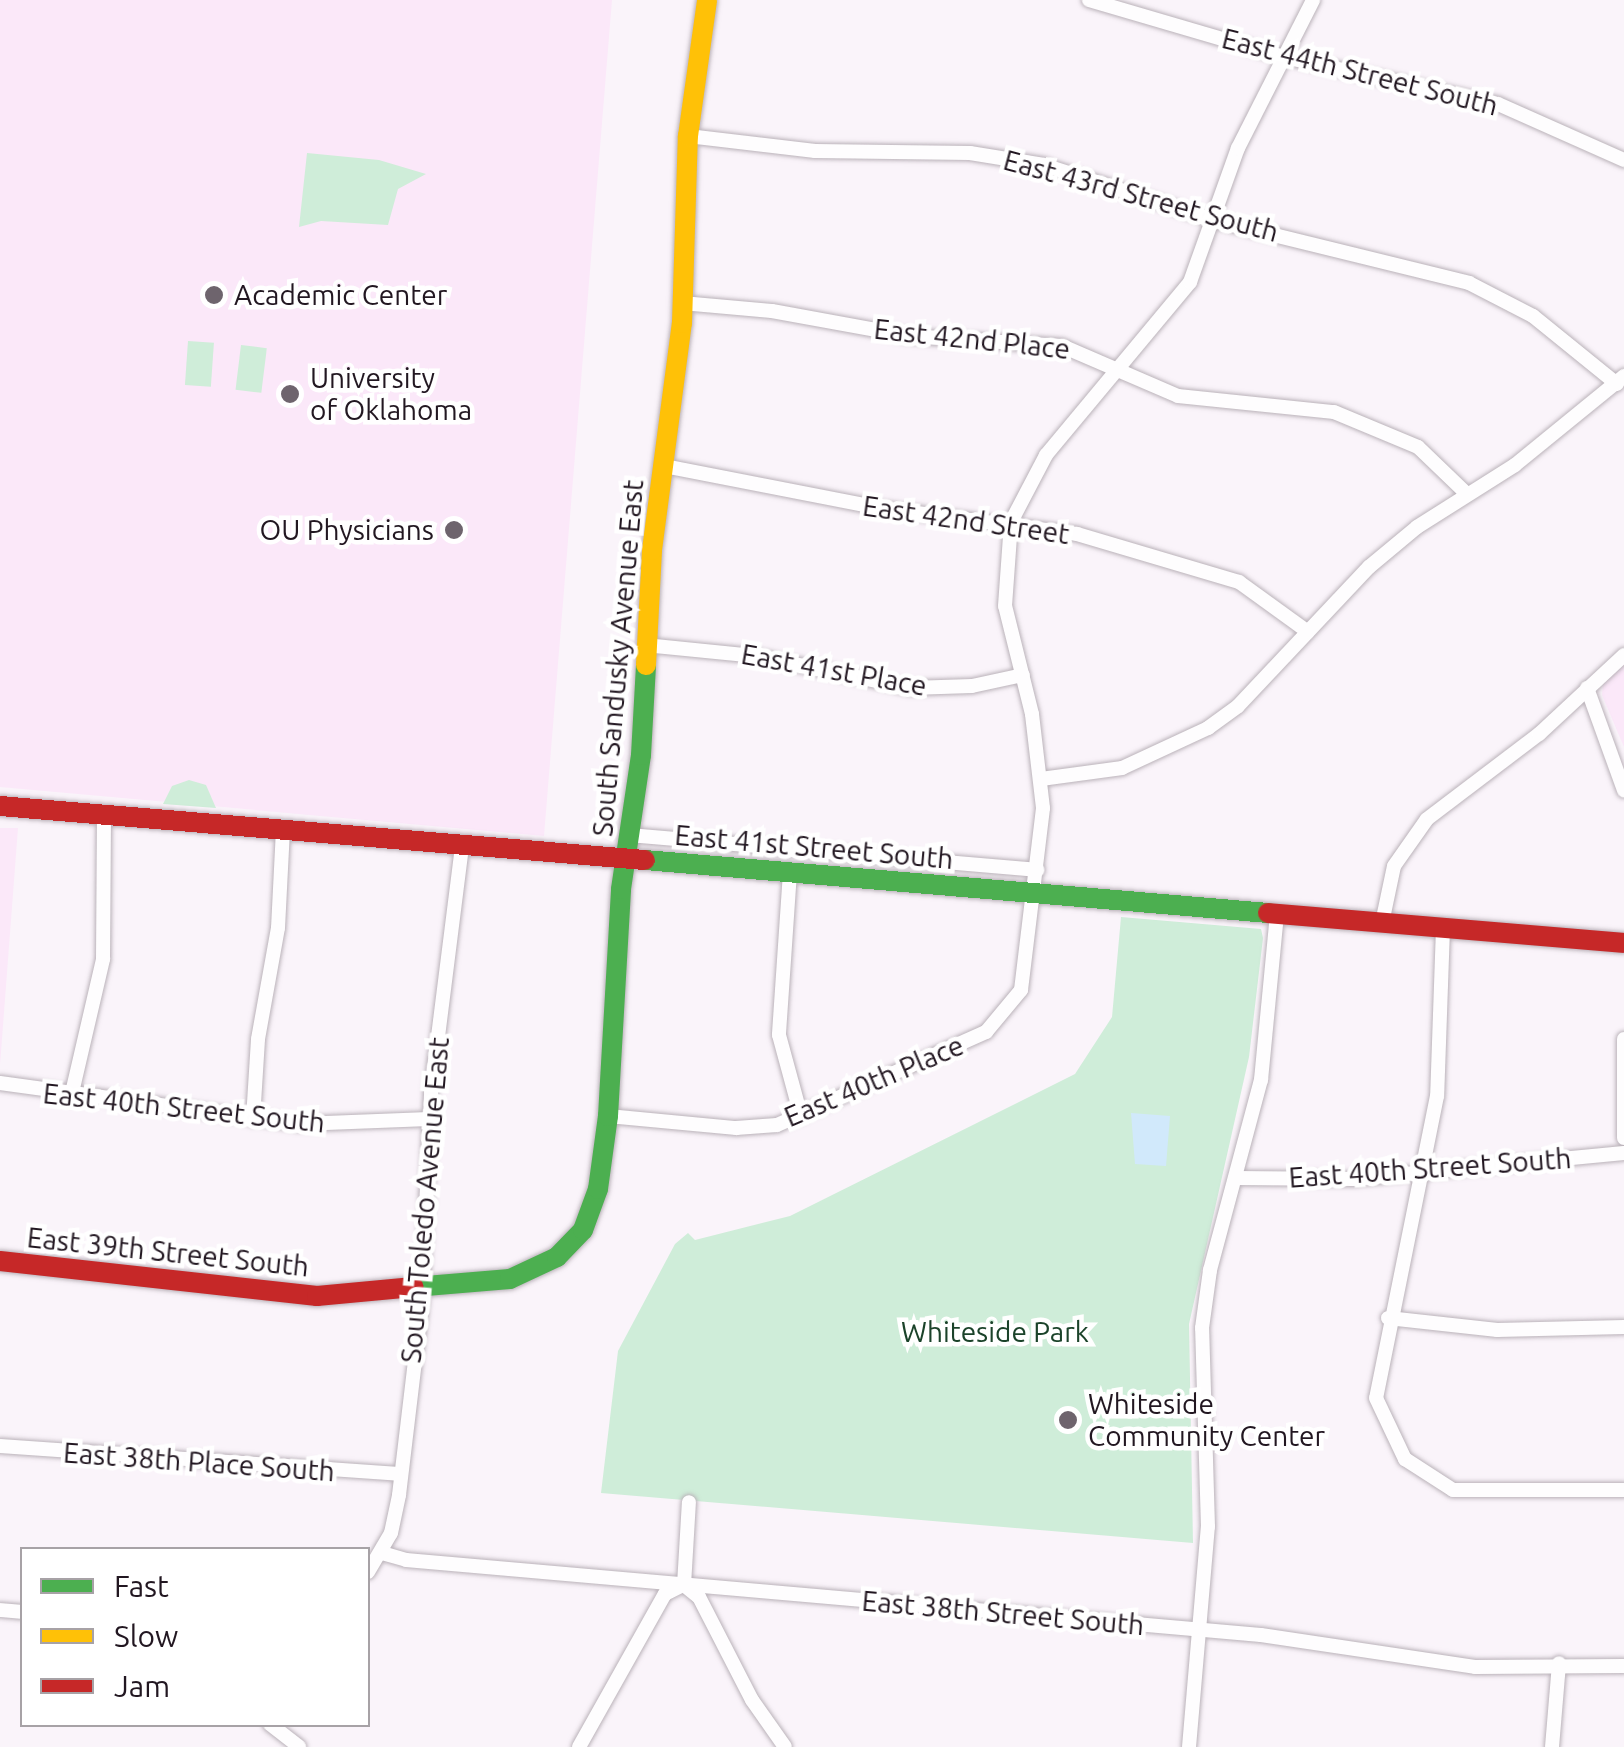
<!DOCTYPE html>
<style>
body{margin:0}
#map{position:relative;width:1624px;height:1747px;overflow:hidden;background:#faf4fa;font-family:Ubuntu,sans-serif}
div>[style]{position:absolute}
.built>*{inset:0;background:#fbe8f9}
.green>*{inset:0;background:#cfedd9;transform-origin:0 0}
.water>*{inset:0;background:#d1e9fb}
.roads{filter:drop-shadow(0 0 2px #bab2b9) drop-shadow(0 0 2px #bab2b9)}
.street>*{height:14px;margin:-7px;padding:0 7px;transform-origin:7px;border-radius:7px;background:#fefdfe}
.fast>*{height:20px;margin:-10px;padding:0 10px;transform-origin:10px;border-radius:10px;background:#4caf50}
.slow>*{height:20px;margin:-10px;padding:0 10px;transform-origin:10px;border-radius:10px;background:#ffc107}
.jam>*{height:20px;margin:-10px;padding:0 10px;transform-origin:10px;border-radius:10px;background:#c62828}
.dots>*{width:28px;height:28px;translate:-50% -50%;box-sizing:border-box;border:5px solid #fff;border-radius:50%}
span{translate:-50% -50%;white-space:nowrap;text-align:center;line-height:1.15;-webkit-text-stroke:9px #fff;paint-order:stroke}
.street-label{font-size:28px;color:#221721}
.poi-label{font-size:28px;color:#221721}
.left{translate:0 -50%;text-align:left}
.right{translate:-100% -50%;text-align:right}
.park-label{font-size:28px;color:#1b432a}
.legend{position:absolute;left:20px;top:1547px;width:350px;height:180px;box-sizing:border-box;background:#fff;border:2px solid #a7a2a6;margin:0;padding:12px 18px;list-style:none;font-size:30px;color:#221721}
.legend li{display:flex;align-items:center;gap:20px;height:50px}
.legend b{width:50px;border:2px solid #a7a2a6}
</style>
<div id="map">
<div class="built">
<div style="clip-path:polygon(0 0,612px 0,544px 836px,0 787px)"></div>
<div style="clip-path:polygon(1624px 664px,1624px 747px,1602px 695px,1603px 683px)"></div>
<div style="clip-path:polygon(0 828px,18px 828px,0 1065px)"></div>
</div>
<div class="green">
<div style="clip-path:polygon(307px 153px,379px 160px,426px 174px,398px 189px,388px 225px,321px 221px,299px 227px)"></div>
<div style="left:188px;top:341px;width:26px;height:44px;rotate:4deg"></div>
<div style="left:241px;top:345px;width:26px;height:45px;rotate:7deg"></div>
<div style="clip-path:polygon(189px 780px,206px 785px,216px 808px,163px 804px,172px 786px)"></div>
<div style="clip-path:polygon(1121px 917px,1261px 929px,1263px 938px,1249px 1057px,1189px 1324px,1193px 1543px,601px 1493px,618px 1351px,675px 1244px,688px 1233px,695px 1240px,790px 1216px,1075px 1074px,1112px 1017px)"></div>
</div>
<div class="water">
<div style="clip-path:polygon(1131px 1113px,1170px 1116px,1166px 1166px,1135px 1164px)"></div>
</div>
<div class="roads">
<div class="street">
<div style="left:1089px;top:0;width:203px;rotate:16.3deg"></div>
<div style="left:1284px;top:57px;width:219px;rotate:12.4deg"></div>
<div style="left:1498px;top:104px;width:138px;rotate:24deg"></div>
<div style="left:688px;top:136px;width:128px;rotate:6.7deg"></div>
<div style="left:815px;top:151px;width:155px;rotate:0.7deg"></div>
<div style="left:970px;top:153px;width:75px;rotate:9.2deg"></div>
<div style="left:1044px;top:165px;width:178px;rotate:18deg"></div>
<div style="left:1213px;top:220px;width:264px;rotate:13.8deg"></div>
<div style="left:1469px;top:283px;width:72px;rotate:27.3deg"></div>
<div style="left:1533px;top:316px;width:108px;rotate:39deg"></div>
<div style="left:682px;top:303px;width:90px;rotate:5.1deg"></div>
<div style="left:772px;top:311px;width:140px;rotate:10.3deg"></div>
<div style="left:910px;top:336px;width:152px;rotate:3.8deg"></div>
<div style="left:1062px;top:346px;width:126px;rotate:23.3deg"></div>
<div style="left:1178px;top:396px;width:157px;rotate:5.9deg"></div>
<div style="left:1334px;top:412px;width:91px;rotate:22.6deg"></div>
<div style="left:1418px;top:447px;width:66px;rotate:43.8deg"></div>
<div style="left:664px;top:466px;width:220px;rotate:11deg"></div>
<div style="left:880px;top:508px;width:199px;rotate:7.5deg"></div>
<div style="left:1077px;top:534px;width:169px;rotate:16.5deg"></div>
<div style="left:1239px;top:582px;width:85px;rotate:35.9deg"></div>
<div style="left:645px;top:645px;width:112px;rotate:5.7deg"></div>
<div style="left:756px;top:656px;width:157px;rotate:11.7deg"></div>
<div style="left:910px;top:688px;width:62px;rotate:-1.8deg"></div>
<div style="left:972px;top:686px;width:52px;rotate:-12.2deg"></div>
<div style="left:1587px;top:688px;width:109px;rotate:70.1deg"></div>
<div style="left:1041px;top:779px;width:82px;rotate:-7.7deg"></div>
<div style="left:1122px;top:768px;width:95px;rotate:-24.9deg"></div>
<div style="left:1208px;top:728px;width:37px;rotate:-36deg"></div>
<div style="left:1238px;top:706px;width:191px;rotate:-46.7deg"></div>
<div style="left:1369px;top:567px;width:62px;rotate:-39.8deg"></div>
<div style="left:1417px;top:527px;width:116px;rotate:-32.3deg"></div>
<div style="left:1515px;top:465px;width:141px;rotate:-39.2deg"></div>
<div style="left:630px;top:835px;width:409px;rotate:4.9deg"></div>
<div style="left:790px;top:872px;width:163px;rotate:93.9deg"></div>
<div style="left:779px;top:1035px;width:84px;rotate:74.8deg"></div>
<div style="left:1382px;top:923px;width:58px;rotate:-78.1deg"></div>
<div style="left:1394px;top:866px;width:57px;rotate:-54.9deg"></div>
<div style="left:1427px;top:819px;width:141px;rotate:-37.2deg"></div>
<div style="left:1539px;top:734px;width:116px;rotate:-42.9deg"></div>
<div style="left:1443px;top:928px;width:168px;rotate:92deg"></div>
<div style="left:1437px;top:1096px;width:308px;rotate:101.4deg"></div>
<div style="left:1376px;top:1398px;width:68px;rotate:64.6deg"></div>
<div style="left:1405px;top:1459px;width:57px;rotate:32.9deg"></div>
<div style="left:1453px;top:1490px;width:171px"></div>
<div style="left:1624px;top:1039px;width:99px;rotate:90deg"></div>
<div style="left:0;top:1083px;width:303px;rotate:7.8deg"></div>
<div style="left:300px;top:1124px;width:129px;rotate:-2.2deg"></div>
<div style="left:71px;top:1097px;width:142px;rotate:-76.9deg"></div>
<div style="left:103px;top:959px;width:145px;rotate:-89.6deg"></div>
<div style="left:608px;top:1116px;width:129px;rotate:5.4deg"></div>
<div style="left:736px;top:1128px;width:41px;rotate:-4.2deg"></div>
<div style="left:777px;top:1125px;width:229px;rotate:-24deg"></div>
<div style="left:986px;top:1032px;width:55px;rotate:-50.2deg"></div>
<div style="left:1021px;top:990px;width:183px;rotate:-83.1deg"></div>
<div style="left:1043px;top:808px;width:95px;rotate:-96.7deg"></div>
<div style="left:1032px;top:714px;width:111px;rotate:-104deg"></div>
<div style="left:1005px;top:606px;width:84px;rotate:-85.9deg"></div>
<div style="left:1011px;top:522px;width:76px;rotate:-62.4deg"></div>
<div style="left:1046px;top:455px;width:225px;rotate:-50.2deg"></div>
<div style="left:1190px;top:282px;width:142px;rotate:-70.3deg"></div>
<div style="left:1238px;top:148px;width:166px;rotate:-63.1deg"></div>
<div style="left:253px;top:1119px;width:80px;rotate:-86.4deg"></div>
<div style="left:258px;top:1039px;width:113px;rotate:-79.8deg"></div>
<div style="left:278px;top:928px;width:100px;rotate:-87.1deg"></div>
<div style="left:1235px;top:1178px;width:118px;rotate:0.5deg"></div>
<div style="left:1353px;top:1179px;width:272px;rotate:-5.5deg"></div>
<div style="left:1388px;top:1318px;width:110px;rotate:6.3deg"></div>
<div style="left:1497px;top:1330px;width:127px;rotate:-1.4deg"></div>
<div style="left:0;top:1446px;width:400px;rotate:4deg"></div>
<div style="left:382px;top:1553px;width:25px;rotate:16deg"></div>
<div style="left:406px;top:1560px;width:858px;rotate:5.01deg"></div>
<div style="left:1261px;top:1635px;width:216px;rotate:8.5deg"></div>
<div style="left:1475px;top:1667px;width:149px;rotate:-0.4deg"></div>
<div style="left:368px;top:1572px;width:45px;rotate:-59.5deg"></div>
<div style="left:391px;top:1533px;width:39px;rotate:-78deg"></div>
<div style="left:399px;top:1495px;width:195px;rotate:-83.2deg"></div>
<div style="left:422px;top:1301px;width:209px;rotate:-87.5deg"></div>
<div style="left:431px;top:1092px;width:249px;rotate:-82.8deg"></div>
<div style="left:684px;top:1585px;width:19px;rotate:39deg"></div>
<div style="left:699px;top:1597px;width:116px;rotate:62.8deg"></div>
<div style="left:752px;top:1700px;width:57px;rotate:54.9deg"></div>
<div style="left:684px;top:1585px;width:83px;rotate:-86.6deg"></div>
<div style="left:0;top:1610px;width:22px;rotate:5deg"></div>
<div style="left:270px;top:1724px;width:37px;rotate:38deg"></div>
<div style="left:579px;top:1747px;width:176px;rotate:-60.7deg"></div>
<div style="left:665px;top:1594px;width:20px;rotate:-27deg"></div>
<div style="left:1189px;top:1747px;width:221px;rotate:-85.1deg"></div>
<div style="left:1208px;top:1527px;width:199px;rotate:-91.7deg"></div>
<div style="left:1202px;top:1328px;width:59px;rotate:-82.1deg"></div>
<div style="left:1210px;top:1270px;width:197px;rotate:-75deg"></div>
<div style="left:1261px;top:1080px;width:167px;rotate:-84.5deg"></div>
<div style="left:1552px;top:1747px;width:84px;rotate:-85.2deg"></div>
</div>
<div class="fast">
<div style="left:645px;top:860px;width:625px;rotate:4.86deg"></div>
<div style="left:414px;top:1287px;width:96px;rotate:-4.8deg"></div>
<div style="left:510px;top:1279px;width:52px;rotate:-25.1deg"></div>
<div style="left:557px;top:1257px;width:37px;rotate:-46deg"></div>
<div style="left:583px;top:1230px;width:44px;rotate:-69.9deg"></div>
<div style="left:598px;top:1189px;width:74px;rotate:-82.2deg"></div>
<div style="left:608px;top:1116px;width:227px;rotate:-86.7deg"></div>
<div style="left:621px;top:889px;width:135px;rotate:-81.5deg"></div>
<div style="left:641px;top:755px;width:90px;rotate:-86.8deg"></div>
</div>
<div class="slow">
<div style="left:646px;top:665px;width:115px;rotate:-87deg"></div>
<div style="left:652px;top:550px;width:229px;rotate:-82.5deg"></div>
<div style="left:682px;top:323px;width:187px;rotate:-88.2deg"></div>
<div style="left:688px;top:136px;width:137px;rotate:-82deg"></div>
</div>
<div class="jam">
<div style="left:0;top:806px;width:647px;rotate:4.79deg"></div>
<div style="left:1268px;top:913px;width:357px;rotate:4.8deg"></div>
<div style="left:0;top:1261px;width:319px;rotate:6.3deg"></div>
<div style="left:317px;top:1296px;width:97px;rotate:-5.3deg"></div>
</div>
</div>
<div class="dots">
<div style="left:214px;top:295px;background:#6e646d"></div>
<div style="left:290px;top:394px;background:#6e646d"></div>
<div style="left:454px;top:530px;background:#6e646d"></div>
<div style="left:1068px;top:1420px;background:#6e646d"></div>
</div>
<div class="street-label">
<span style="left:1360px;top:72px;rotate:14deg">East 44th Street South</span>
<span style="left:1141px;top:196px;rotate:15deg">East 43rd Street South</span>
<span style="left:972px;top:339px;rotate:6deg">East 42nd Place</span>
<span style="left:966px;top:520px;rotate:8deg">East 42nd Street</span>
<span style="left:618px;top:658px;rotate:-85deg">South Sandusky Avenue East</span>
<span style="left:834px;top:670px;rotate:10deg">East 41st Place</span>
<span style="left:814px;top:847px;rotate:5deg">East 41st Street South</span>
<span style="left:874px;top:1081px;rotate:-23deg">East 40th Place</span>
<span style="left:184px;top:1108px;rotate:6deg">East 40th Street South</span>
<span style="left:1430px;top:1168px;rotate:-4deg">East 40th Street South</span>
<span style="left:425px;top:1200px;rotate:-85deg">South Toledo Avenue East</span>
<span style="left:168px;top:1252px;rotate:6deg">East 39th Street South</span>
<span style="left:199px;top:1462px;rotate:4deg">East 38th Place South</span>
<span style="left:1003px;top:1613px;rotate:5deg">East 38th Street South</span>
</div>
<div class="poi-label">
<span class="left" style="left:234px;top:295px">Academic Center</span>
<span class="left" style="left:310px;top:394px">University<br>of Oklahoma</span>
<span class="right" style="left:434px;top:530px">OU Physicians</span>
<span class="left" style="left:1088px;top:1420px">Whiteside<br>Community Center</span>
</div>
<div class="park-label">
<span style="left:995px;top:1332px">Whiteside Park</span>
</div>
<ul class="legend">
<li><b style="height:12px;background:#4caf50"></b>Fast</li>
<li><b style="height:12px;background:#ffc107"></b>Slow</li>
<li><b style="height:12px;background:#c62828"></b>Jam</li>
</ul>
</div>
